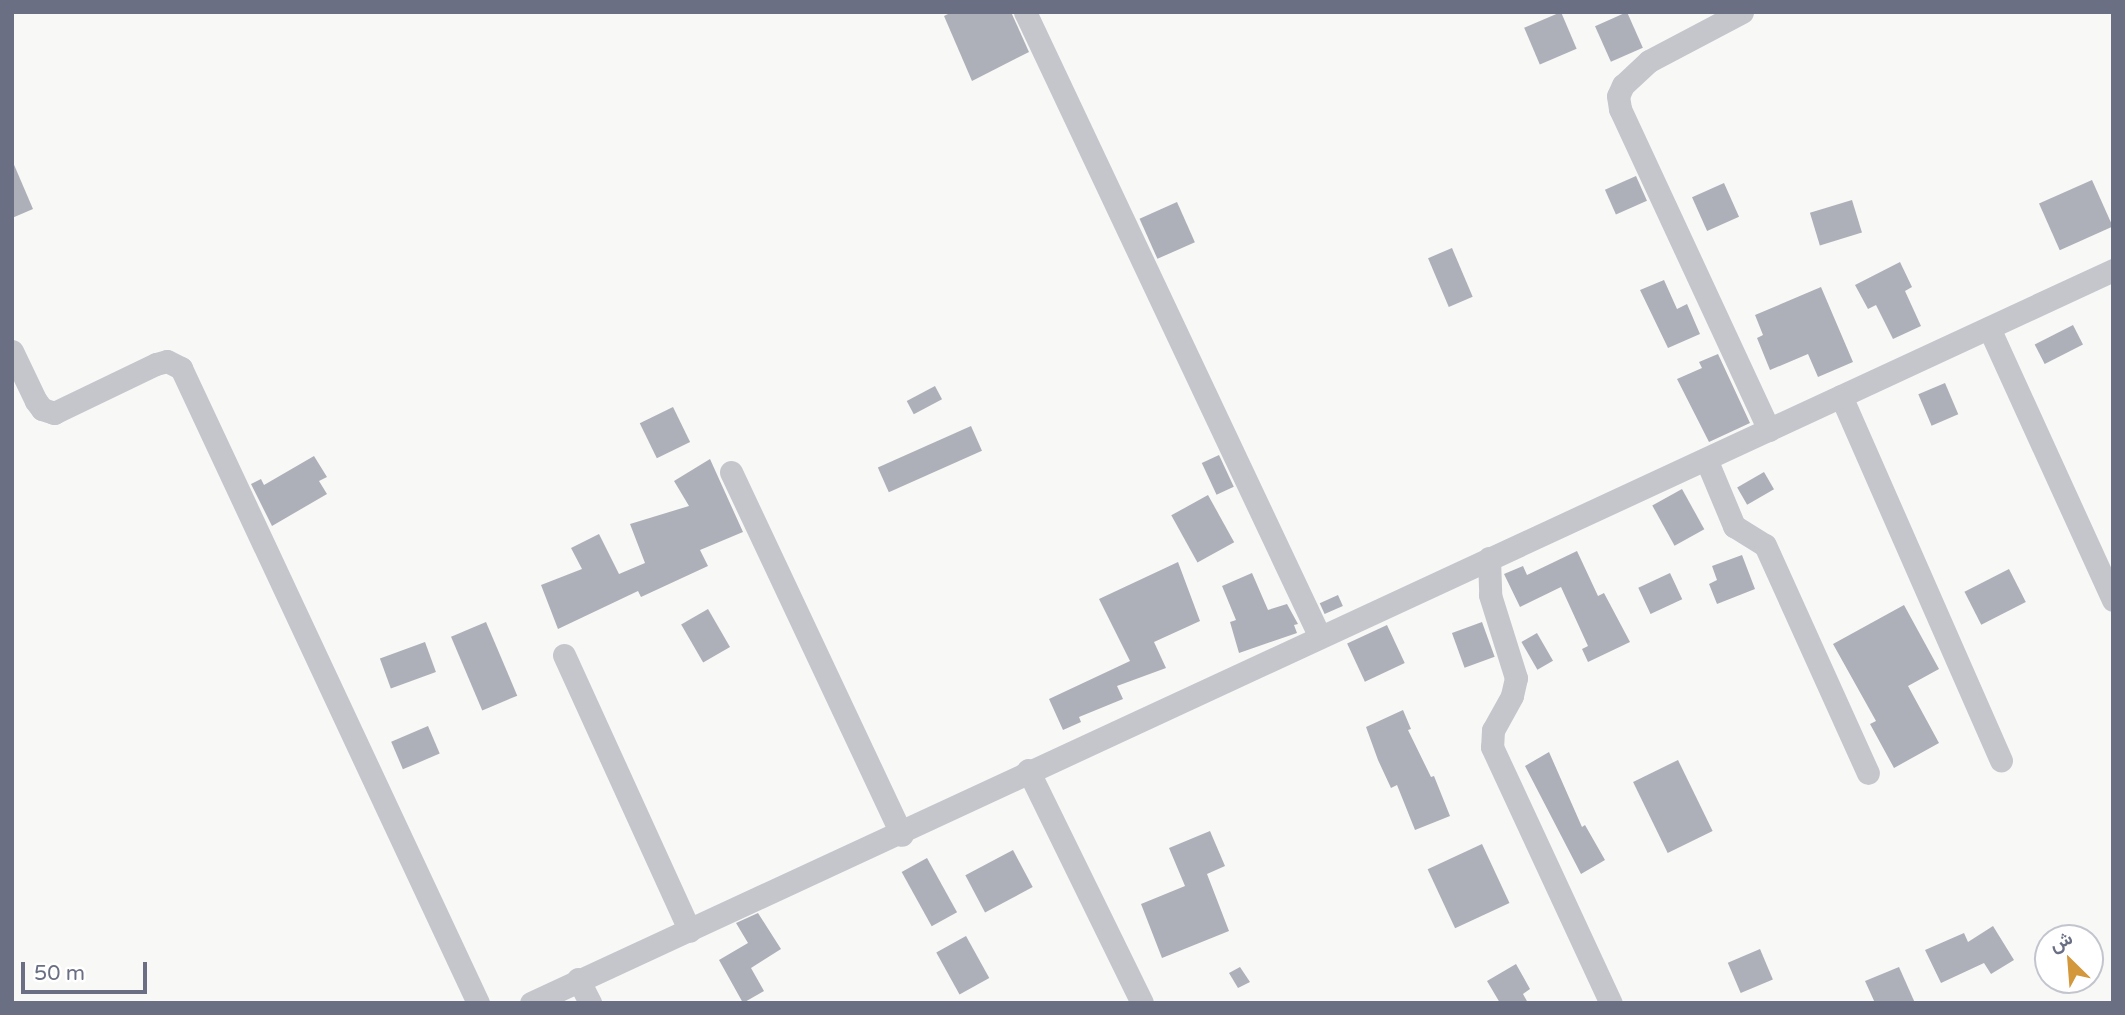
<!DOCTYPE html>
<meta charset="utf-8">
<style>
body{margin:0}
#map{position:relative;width:2125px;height:1015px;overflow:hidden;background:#f8f8f6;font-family:"Varela Round",Vazirmatn,sans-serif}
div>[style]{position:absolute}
.building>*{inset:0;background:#aeb0b9;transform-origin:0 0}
.minor>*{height:23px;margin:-11.5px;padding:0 11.5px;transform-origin:11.5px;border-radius:11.5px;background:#c4c6cb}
span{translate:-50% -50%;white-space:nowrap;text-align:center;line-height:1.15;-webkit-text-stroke:7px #fff;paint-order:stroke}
.frame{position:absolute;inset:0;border:14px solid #6a6f84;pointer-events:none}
.north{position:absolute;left:2034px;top:924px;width:70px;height:70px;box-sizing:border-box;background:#fff;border:2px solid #c3c5ce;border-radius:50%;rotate:335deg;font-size:19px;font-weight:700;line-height:28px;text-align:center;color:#6a6f84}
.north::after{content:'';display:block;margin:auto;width:24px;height:32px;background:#d3973c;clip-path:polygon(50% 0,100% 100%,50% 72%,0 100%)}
.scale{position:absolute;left:21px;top:962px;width:126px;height:32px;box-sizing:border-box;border:4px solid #6a6f84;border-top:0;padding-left:9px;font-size:21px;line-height:24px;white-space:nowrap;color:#6a6f84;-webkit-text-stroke:5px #fff;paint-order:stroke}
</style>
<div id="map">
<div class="building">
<div style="clip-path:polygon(952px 12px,1011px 12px,1029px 52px,972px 81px,944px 16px)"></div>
<div style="left:1561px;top:12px;width:40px;height:40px;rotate:67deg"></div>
<div style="left:1627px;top:12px;width:39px;height:35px;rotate:66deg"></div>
<div style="clip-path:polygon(12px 160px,33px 209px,12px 218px)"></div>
<div style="left:1636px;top:176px;width:27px;height:34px;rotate:66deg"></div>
<div style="left:2092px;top:180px;width:51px;height:58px;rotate:66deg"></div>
<div style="left:1724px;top:183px;width:37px;height:35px;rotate:66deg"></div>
<div style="left:1852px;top:200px;width:34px;height:44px;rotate:73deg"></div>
<div style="left:1177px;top:202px;width:44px;height:41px;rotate:66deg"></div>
<div style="left:1452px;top:248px;width:53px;height:26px;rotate:67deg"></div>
<div style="clip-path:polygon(1900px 262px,1912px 287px,1905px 291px,1921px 326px,1893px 339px,1876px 305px,1868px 309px,1855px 285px)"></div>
<div style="clip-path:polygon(1664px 280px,1677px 309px,1687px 304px,1700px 334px,1668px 348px,1640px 290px)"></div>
<div style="clip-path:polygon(1821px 287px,1853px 362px,1818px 377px,1808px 354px,1770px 370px,1757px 338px,1763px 335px,1755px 315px)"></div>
<div style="left:2073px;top:325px;width:22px;height:43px;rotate:63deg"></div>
<div style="clip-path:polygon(1718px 354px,1750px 423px,1709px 442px,1677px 379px,1702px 368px,1699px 362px)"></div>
<div style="left:1945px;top:383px;width:34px;height:29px;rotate:67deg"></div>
<div style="left:935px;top:386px;width:15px;height:32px;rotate:62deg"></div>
<div style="left:673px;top:407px;width:39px;height:37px;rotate:64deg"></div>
<div style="left:971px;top:426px;width:27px;height:102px;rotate:66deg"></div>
<div style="left:1219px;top:455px;width:35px;height:19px;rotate:65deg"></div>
<div style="clip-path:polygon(314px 456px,327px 477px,319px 481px,327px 494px,272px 526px,251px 484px,261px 479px,264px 485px)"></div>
<div style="clip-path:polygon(710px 459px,743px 532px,700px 550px,708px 566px,641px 597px,638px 591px,558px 629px,541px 585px,582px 569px,571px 548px,599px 534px,619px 574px,645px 563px,630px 524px,689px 506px,674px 481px)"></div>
<div style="left:1764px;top:472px;width:20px;height:31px;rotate:60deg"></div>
<div style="left:1682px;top:489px;width:46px;height:34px;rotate:61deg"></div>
<div style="left:1208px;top:495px;width:54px;height:42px;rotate:61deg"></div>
<div style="clip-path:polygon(1577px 551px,1598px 596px,1604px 593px,1630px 642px,1588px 662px,1582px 649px,1588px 646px,1561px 587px,1520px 607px,1504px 574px,1523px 566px,1527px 575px)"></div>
<div style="clip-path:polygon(1742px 555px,1755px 589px,1717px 604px,1709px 584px,1717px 580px,1712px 566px)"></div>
<div style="clip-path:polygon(1178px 562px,1200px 621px,1154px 642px,1166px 668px,1117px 686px,1123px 699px,1079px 717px,1081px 722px,1063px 730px,1049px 699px,1130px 661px,1099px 599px)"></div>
<div style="left:2009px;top:569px;width:37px;height:50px;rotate:63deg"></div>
<div style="clip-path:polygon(1252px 573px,1268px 610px,1287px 604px,1298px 624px,1294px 625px,1297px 633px,1239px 653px,1230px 622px,1236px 620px,1222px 586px)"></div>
<div style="left:1670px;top:573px;width:29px;height:35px;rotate:65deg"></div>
<div style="left:1338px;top:595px;width:12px;height:20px;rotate:66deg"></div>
<div style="clip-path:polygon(1904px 605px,1939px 669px,1908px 686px,1939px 743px,1894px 768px,1870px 724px,1876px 721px,1833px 644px)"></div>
<div style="left:708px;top:609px;width:44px;height:31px;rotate:60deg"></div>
<div style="left:486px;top:622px;width:80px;height:38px;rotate:67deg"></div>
<div style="left:1482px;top:622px;width:37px;height:32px;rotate:70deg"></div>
<div style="left:1387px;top:625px;width:42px;height:44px;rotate:65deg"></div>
<div style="left:1537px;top:633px;width:32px;height:18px;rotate:60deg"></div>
<div style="left:425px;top:642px;width:32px;height:48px;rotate:70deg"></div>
<div style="clip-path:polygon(1403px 710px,1411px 729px,1408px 730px,1431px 777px,1434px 776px,1450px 816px,1415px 830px,1397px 785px,1391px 788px,1378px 760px,1366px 727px)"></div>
<div style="left:428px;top:726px;width:30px;height:40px;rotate:67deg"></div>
<div style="clip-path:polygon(1549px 752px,1582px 827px,1585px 825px,1605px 860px,1581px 874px,1525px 766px)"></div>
<div style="left:1678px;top:760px;width:79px;height:50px;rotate:64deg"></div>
<div style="clip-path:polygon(1210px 831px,1225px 866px,1207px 874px,1229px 931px,1162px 958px,1141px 904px,1185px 886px,1169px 848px)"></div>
<div style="left:1482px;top:844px;width:65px;height:60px;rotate:65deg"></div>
<div style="left:1013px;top:850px;width:42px;height:54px;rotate:62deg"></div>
<div style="left:927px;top:858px;width:62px;height:29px;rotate:61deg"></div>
<div style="clip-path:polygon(758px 913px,781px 949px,751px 968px,764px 991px,743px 1003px,719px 960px,748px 943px,736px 923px)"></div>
<div style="clip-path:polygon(1993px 926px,2014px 960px,1991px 974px,1984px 963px,1941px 983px,1925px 950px,1964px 933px,1968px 942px)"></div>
<div style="left:966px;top:936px;width:48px;height:34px;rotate:61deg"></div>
<div style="left:1760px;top:949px;width:33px;height:35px;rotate:67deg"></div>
<div style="clip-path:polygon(1516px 964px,1530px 989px,1523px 994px,1528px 1003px,1500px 1003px,1487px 981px)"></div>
<div style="clip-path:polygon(1240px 967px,1250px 982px,1238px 988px,1229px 973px)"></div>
<div style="clip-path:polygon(1899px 967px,1915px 1003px,1875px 1003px,1865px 981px)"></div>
</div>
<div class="minor">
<div style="left:1025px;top:12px;width:689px;rotate:64.74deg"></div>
<div style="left:1742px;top:12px;width:105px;rotate:152.2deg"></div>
<div style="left:1649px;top:61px;width:35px;rotate:137deg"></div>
<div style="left:1623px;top:85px;width:12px;rotate:114deg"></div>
<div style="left:1618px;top:96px;width:13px;rotate:81deg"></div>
<div style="left:1620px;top:109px;width:354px;rotate:65.1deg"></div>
<div style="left:1989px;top:328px;width:299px;rotate:65.5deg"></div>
<div style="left:12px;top:351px;width:55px;rotate:64.4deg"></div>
<div style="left:36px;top:401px;width:10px;rotate:53deg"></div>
<div style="left:42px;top:409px;width:13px;rotate:18deg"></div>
<div style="left:54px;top:413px;width:113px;rotate:-25.7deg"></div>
<div style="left:156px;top:364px;width:11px;rotate:-15deg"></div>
<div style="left:167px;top:361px;width:16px;rotate:27deg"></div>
<div style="left:181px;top:368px;width:701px;rotate:64.93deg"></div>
<div style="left:1841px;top:396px;width:398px;rotate:66.3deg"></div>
<div style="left:1706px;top:459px;width:73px;rotate:67.3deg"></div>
<div style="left:1734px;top:526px;width:36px;rotate:32deg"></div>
<div style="left:1765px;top:545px;width:250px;rotate:65.7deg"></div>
<div style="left:731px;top:472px;width:401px;rotate:64.8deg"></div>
<div style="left:1489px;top:558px;width:37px;rotate:88deg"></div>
<div style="left:1490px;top:595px;width:87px;rotate:72.6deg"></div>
<div style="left:1516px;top:678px;width:18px;rotate:103deg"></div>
<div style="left:1512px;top:696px;width:39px;rotate:119deg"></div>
<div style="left:1493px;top:730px;width:17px;rotate:93deg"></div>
<div style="left:1492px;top:747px;width:282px;rotate:65.1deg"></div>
<div style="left:564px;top:655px;width:303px;rotate:65.5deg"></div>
<div style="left:1028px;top:770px;width:259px;rotate:63.9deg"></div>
<div style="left:578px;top:979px;width:27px;rotate:63deg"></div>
<div style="left:531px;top:1003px;width:1744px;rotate:-24.86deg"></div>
</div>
<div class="frame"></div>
<div class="north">ش</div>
<div class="scale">50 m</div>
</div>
